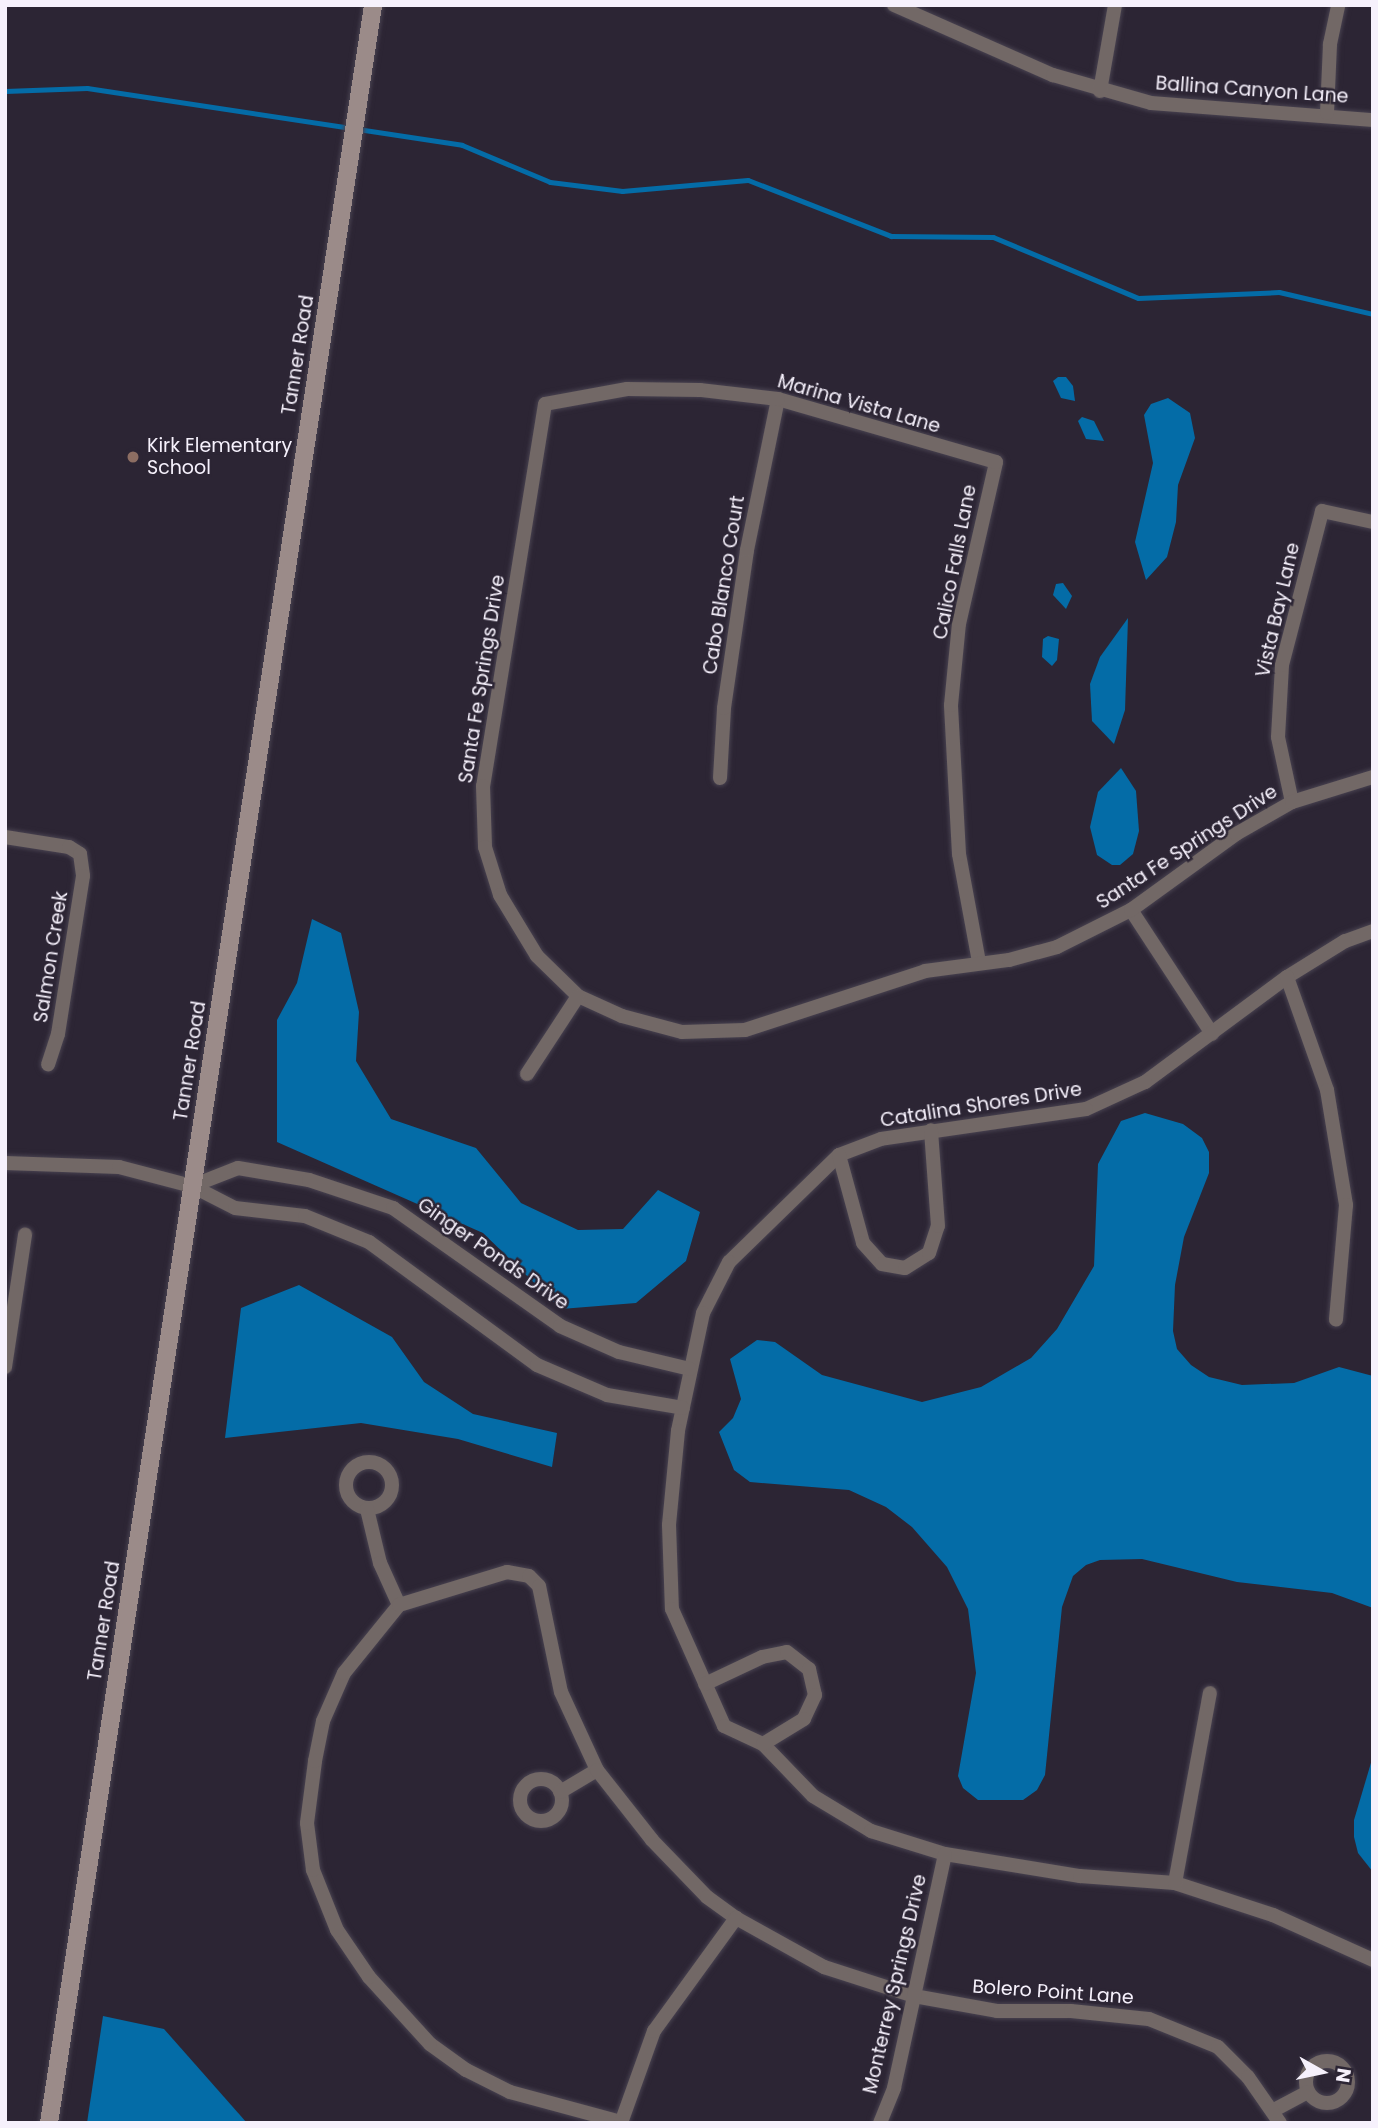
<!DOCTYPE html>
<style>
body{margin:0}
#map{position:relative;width:1378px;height:2128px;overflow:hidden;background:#2c2534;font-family:Poppins,sans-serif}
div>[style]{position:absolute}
.water>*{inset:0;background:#046ca7}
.stream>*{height:5px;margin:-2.5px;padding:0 2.5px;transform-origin:2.5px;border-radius:2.5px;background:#046ca7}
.roads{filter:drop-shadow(0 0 2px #484250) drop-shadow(0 0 2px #484250)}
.street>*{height:14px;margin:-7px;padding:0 7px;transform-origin:7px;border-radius:7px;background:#726866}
.street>.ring{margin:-7px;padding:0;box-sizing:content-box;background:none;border:14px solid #726866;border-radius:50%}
.secondary>*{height:18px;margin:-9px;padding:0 9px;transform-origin:9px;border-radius:9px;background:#9b8b89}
.dots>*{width:19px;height:19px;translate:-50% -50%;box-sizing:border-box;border:4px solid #2c2534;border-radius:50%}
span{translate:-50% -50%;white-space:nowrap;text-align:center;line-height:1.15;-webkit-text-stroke:5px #2c2534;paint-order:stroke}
.street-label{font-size:19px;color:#f6f1fc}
.poi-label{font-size:19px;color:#f6f1fc}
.left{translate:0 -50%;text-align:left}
.frame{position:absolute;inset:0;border:7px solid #f6f1fc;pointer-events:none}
.north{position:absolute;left:1287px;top:2037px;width:70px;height:70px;-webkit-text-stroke:5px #2c2534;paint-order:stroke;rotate:99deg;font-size:19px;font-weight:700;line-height:28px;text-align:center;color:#f6f1fc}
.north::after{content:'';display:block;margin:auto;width:24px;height:32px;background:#f6f1fc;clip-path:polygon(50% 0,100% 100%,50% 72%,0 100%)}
</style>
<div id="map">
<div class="water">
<div style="clip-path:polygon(1058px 377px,1066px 377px,1073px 386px,1075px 401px,1061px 398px,1053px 381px)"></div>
<div style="clip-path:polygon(1168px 398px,1190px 413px,1195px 438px,1178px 485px,1176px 522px,1167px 557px,1146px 580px,1135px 542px,1153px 463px,1144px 415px,1151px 404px)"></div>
<div style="clip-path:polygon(1082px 417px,1094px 421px,1104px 441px,1086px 439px,1078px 421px)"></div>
<div style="clip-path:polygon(1063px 583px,1072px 596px,1066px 609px,1053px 595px,1056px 584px)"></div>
<div style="clip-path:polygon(1128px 618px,1125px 710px,1114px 744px,1092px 721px,1090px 684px,1100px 657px)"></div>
<div style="clip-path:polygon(1048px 636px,1059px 639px,1057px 660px,1052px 666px,1042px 657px,1043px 639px)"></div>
<div style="clip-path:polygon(1121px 768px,1136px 791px,1139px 831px,1133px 854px,1120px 865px,1112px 865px,1097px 855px,1090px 827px,1098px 792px)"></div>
<div style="clip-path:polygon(312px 919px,341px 933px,359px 1012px,356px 1061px,391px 1119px,476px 1148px,521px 1203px,578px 1230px,623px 1229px,658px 1190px,700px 1212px,686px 1261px,636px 1303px,561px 1309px,483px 1233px,277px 1142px,277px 1020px,297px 983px)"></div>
<div style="clip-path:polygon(1145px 1113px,1183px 1124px,1202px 1138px,1209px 1152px,1209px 1173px,1184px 1237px,1175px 1285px,1173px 1331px,1177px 1349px,1191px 1365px,1209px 1377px,1242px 1385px,1294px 1383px,1339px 1367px,1373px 1376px,1373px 1608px,1332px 1593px,1237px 1582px,1142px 1559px,1100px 1560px,1086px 1565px,1073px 1576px,1062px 1607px,1045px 1775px,1037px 1790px,1023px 1800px,978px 1800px,963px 1788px,958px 1776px,976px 1673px,968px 1609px,947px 1567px,912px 1527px,886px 1507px,849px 1490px,750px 1482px,734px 1470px,719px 1432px,733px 1418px,741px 1399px,730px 1359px,757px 1340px,775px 1342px,822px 1375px,922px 1402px,981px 1387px,1031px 1358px,1057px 1329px,1094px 1266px,1098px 1164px,1121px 1121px)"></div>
<div style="clip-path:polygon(299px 1285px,392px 1337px,424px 1382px,473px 1414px,557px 1433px,552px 1467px,458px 1439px,361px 1423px,225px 1438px,241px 1308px)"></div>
<div style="clip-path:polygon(1373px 1756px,1373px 1872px,1358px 1853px,1354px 1837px,1354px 1820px)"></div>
<div style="clip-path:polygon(103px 2016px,164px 2029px,247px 2123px,87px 2123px)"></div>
</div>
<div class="stream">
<div style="left:5px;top:91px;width:82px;rotate:-2.1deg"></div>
<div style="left:87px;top:88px;width:379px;rotate:8.6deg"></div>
<div style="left:462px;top:145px;width:95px;rotate:22.8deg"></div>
<div style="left:550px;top:182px;width:73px;rotate:7.1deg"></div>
<div style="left:622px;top:191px;width:126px;rotate:-5deg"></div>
<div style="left:748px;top:180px;width:154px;rotate:21.4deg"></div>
<div style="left:891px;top:236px;width:102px;rotate:0.6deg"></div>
<div style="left:993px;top:237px;width:157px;rotate:22.8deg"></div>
<div style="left:1138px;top:298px;width:141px;rotate:-2.4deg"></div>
<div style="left:1279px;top:292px;width:97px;rotate:13.2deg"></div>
</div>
<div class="roads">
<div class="street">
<div style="left:894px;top:5px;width:174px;rotate:23.8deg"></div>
<div style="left:1053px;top:75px;width:102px;rotate:15.9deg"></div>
<div style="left:1151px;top:103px;width:223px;rotate:4.4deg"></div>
<div style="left:1100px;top:91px;width:87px;rotate:-80.1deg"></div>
<div style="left:1327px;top:113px;width:69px;rotate:-87.5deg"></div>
<div style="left:1330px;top:44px;width:40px;rotate:-78deg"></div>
<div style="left:720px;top:778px;width:70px;rotate:-86.7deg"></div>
<div style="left:724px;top:708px;width:160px;rotate:-81.7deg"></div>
<div style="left:747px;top:550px;width:154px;rotate:-78.4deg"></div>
<div style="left:1292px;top:802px;width:66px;rotate:-102.2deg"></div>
<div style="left:1278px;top:737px;width:72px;rotate:-86.8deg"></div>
<div style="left:1282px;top:665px;width:159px;rotate:-75.4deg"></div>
<div style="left:1322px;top:511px;width:52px;rotate:12.2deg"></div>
<div style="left:5px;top:837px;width:65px;rotate:8.9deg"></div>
<div style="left:69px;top:847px;width:13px;rotate:32deg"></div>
<div style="left:80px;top:854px;width:22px;rotate:82deg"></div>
<div style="left:83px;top:876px;width:160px;rotate:99deg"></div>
<div style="left:58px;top:1034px;width:32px;rotate:108deg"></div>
<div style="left:1131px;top:910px;width:148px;rotate:56.8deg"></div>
<div style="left:1373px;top:931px;width:30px;rotate:160deg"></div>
<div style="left:1345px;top:941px;width:68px;rotate:148.2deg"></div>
<div style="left:1287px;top:977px;width:177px;rotate:143.5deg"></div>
<div style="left:1145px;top:1082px;width:65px;rotate:155.4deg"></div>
<div style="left:1086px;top:1109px;width:207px;rotate:171.7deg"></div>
<div style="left:881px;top:1139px;width:45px;rotate:159.1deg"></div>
<div style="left:839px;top:1155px;width:153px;rotate:135.8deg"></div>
<div style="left:729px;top:1262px;width:57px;rotate:117deg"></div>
<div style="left:703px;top:1313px;width:121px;rotate:102deg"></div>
<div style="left:678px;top:1431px;width:94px;rotate:95.5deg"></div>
<div style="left:669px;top:1525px;width:84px;rotate:88deg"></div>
<div style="left:672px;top:1609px;width:128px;rotate:66deg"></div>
<div style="left:724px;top:1726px;width:43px;rotate:24.8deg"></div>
<div style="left:763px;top:1744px;width:72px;rotate:46.1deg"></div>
<div style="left:813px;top:1796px;width:68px;rotate:31.1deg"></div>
<div style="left:871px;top:1831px;width:77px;rotate:17.3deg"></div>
<div style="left:945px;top:1854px;width:137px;rotate:9.3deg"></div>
<div style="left:1080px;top:1876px;width:95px;rotate:4.2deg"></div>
<div style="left:1175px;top:1883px;width:103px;rotate:18.1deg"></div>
<div style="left:1273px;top:1915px;width:110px;rotate:24.2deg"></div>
<div style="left:979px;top:962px;width:110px;rotate:-100.5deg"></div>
<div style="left:959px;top:854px;width:149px;rotate:-93.1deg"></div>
<div style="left:951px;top:705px;width:81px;rotate:-84.4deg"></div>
<div style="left:959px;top:624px;width:166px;rotate:-77.1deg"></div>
<div style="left:996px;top:462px;width:227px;rotate:-163.9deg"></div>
<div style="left:778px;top:399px;width:79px;rotate:-173.4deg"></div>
<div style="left:700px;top:390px;width:73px;rotate:-179.2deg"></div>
<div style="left:627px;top:389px;width:83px;rotate:169.6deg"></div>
<div style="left:545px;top:404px;width:387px;rotate:99.2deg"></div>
<div style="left:483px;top:786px;width:61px;rotate:88.1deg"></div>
<div style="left:485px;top:847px;width:50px;rotate:72.6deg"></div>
<div style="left:500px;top:895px;width:71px;rotate:58.8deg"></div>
<div style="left:537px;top:956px;width:57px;rotate:44.3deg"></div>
<div style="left:578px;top:996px;width:48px;rotate:24.4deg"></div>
<div style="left:622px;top:1016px;width:62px;rotate:14.9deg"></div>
<div style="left:682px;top:1032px;width:63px;rotate:-1.8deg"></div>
<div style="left:745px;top:1030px;width:189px;rotate:-18.1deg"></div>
<div style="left:925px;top:971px;width:85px;rotate:-7.5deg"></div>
<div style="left:1009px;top:960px;width:50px;rotate:-15.2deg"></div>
<div style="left:1057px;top:947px;width:83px;rotate:-26.6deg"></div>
<div style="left:1131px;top:910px;width:130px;rotate:-35.9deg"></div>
<div style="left:1236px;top:834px;width:64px;rotate:-29.7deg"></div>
<div style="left:1292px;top:802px;width:85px;rotate:-17.2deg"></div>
<div style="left:1287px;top:977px;width:120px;rotate:70.5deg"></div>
<div style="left:1327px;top:1090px;width:117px;rotate:80.6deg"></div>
<div style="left:1346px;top:1205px;width:115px;rotate:95deg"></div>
<div style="left:527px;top:1074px;width:93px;rotate:-56.8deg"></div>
<div style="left:839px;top:1155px;width:91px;rotate:74.7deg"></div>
<div style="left:863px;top:1243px;width:28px;rotate:48deg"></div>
<div style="left:882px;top:1264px;width:23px;rotate:10deg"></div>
<div style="left:905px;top:1268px;width:28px;rotate:-32deg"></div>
<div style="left:929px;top:1253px;width:28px;rotate:-72deg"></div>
<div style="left:938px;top:1226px;width:96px;rotate:-94.2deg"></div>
<div style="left:5px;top:1163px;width:114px;rotate:2deg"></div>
<div style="left:119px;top:1167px;width:75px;rotate:14.6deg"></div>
<div style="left:192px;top:1186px;width:48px;rotate:27.1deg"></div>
<div style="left:235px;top:1208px;width:70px;rotate:6.5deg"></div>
<div style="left:305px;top:1216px;width:69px;rotate:22.1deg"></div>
<div style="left:369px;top:1242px;width:208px;rotate:36.2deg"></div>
<div style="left:537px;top:1365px;width:76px;rotate:23.2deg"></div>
<div style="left:607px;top:1395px;width:77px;rotate:9.7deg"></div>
<div style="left:192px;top:1186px;width:49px;rotate:-21.4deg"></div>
<div style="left:238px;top:1168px;width:72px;rotate:9.6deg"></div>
<div style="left:309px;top:1180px;width:89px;rotate:18.4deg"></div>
<div style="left:393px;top:1208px;width:204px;rotate:35.2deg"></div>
<div style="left:560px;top:1326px;width:64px;rotate:23.8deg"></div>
<div style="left:619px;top:1352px;width:73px;rotate:13.5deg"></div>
<div style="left:5px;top:1367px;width:134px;rotate:-81.4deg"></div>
<div class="ring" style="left:346px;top:1462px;width:32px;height:32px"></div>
<div style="left:367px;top:1509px;width:56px;rotate:76.5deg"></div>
<div style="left:380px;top:1563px;width:46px;rotate:65.7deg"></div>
<div style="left:705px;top:1684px;width:63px;rotate:-25.3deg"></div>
<div style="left:762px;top:1657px;width:25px;rotate:-11deg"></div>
<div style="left:787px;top:1652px;width:28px;rotate:38deg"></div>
<div style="left:809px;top:1669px;width:27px;rotate:77deg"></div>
<div style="left:815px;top:1695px;width:26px;rotate:115deg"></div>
<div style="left:804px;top:1719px;width:48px;rotate:148.6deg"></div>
<div class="ring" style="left:520px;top:1779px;width:28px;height:28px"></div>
<div style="left:560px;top:1792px;width:43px;rotate:-30.7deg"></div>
<div style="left:1175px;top:1883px;width:193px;rotate:-79.6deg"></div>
<div class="ring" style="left:1306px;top:2061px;width:28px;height:28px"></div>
<div style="left:1274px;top:2110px;width:38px;rotate:-28deg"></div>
<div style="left:621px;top:2122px;width:115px;rotate:-164.9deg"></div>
<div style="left:510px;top:2092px;width:49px;rotate:-153.4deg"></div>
<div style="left:466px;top:2070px;width:44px;rotate:-144.2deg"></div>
<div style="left:430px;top:2044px;width:91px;rotate:-132.3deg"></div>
<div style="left:369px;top:1977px;width:57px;rotate:-124.2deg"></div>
<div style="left:337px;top:1930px;width:65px;rotate:-111.8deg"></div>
<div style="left:313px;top:1870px;width:47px;rotate:-97.3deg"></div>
<div style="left:307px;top:1823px;width:63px;rotate:-82.6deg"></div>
<div style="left:315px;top:1761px;width:41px;rotate:-78.7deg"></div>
<div style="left:323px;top:1721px;width:52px;rotate:-66.4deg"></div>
<div style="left:344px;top:1673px;width:87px;rotate:-51deg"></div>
<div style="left:399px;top:1605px;width:113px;rotate:-17deg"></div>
<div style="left:507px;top:1572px;width:22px;rotate:10deg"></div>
<div style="left:529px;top:1576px;width:14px;rotate:45deg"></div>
<div style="left:539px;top:1586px;width:108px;rotate:78.3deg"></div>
<div style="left:561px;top:1692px;width:86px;rotate:65.2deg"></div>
<div style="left:597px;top:1770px;width:89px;rotate:51.8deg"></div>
<div style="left:652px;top:1840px;width:79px;rotate:46deg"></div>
<div style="left:707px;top:1897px;width:36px;rotate:36deg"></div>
<div style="left:736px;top:1918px;width:101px;rotate:29.1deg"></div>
<div style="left:824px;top:1967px;width:95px;rotate:17.9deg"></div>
<div style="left:914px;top:1996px;width:84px;rotate:10.2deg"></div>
<div style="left:997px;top:2011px;width:74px"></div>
<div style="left:1071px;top:2011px;width:78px;rotate:5.9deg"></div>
<div style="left:1149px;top:2019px;width:74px;rotate:22.1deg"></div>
<div style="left:1218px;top:2047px;width:42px;rotate:45deg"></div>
<div style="left:1248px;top:2077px;width:56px;rotate:55.2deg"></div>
<div style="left:621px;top:2123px;width:98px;rotate:-70.3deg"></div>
<div style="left:654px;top:2031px;width:140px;rotate:-54deg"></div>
<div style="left:880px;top:2123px;width:38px;rotate:-68deg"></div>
<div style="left:894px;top:2088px;width:239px;rotate:-77.7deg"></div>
</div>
<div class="secondary">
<div style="left:49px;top:2123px;width:2143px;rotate:-81.3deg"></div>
</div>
</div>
<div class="dots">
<div style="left:133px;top:457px;background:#8d6e63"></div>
</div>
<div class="street-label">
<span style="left:1252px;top:90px;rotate:4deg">Ballina Canyon Lane</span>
<span style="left:298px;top:355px;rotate:-81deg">Tanner Road</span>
<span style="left:859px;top:404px;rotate:16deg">Marina Vista Lane</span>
<span style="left:955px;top:562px;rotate:-79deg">Calico Falls Lane</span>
<span style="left:724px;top:585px;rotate:-81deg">Cabo Blanco Court</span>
<span style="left:1278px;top:610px;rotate:-77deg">Vista Bay Lane</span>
<span style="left:482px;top:679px;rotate:-81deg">Santa Fe Springs Drive</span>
<span style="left:1187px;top:847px;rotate:-33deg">Santa Fe Springs Drive</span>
<span style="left:51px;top:957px;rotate:-81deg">Salmon Creek</span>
<span style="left:190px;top:1061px;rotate:-81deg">Tanner Road</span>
<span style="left:981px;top:1105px;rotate:-9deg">Catalina Shores Drive</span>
<span style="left:493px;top:1254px;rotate:35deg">Ginger Ponds Drive</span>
<span style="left:104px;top:1621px;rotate:-81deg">Tanner Road</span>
<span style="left:895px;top:1984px;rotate:-77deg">Monterrey Springs Drive</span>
<span style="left:1053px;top:1992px;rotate:4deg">Bolero Point Lane</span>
</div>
<div class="poi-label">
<span class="left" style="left:147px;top:457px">Kirk Elementary<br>School</span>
</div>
<div class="frame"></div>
<div class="north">N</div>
</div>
